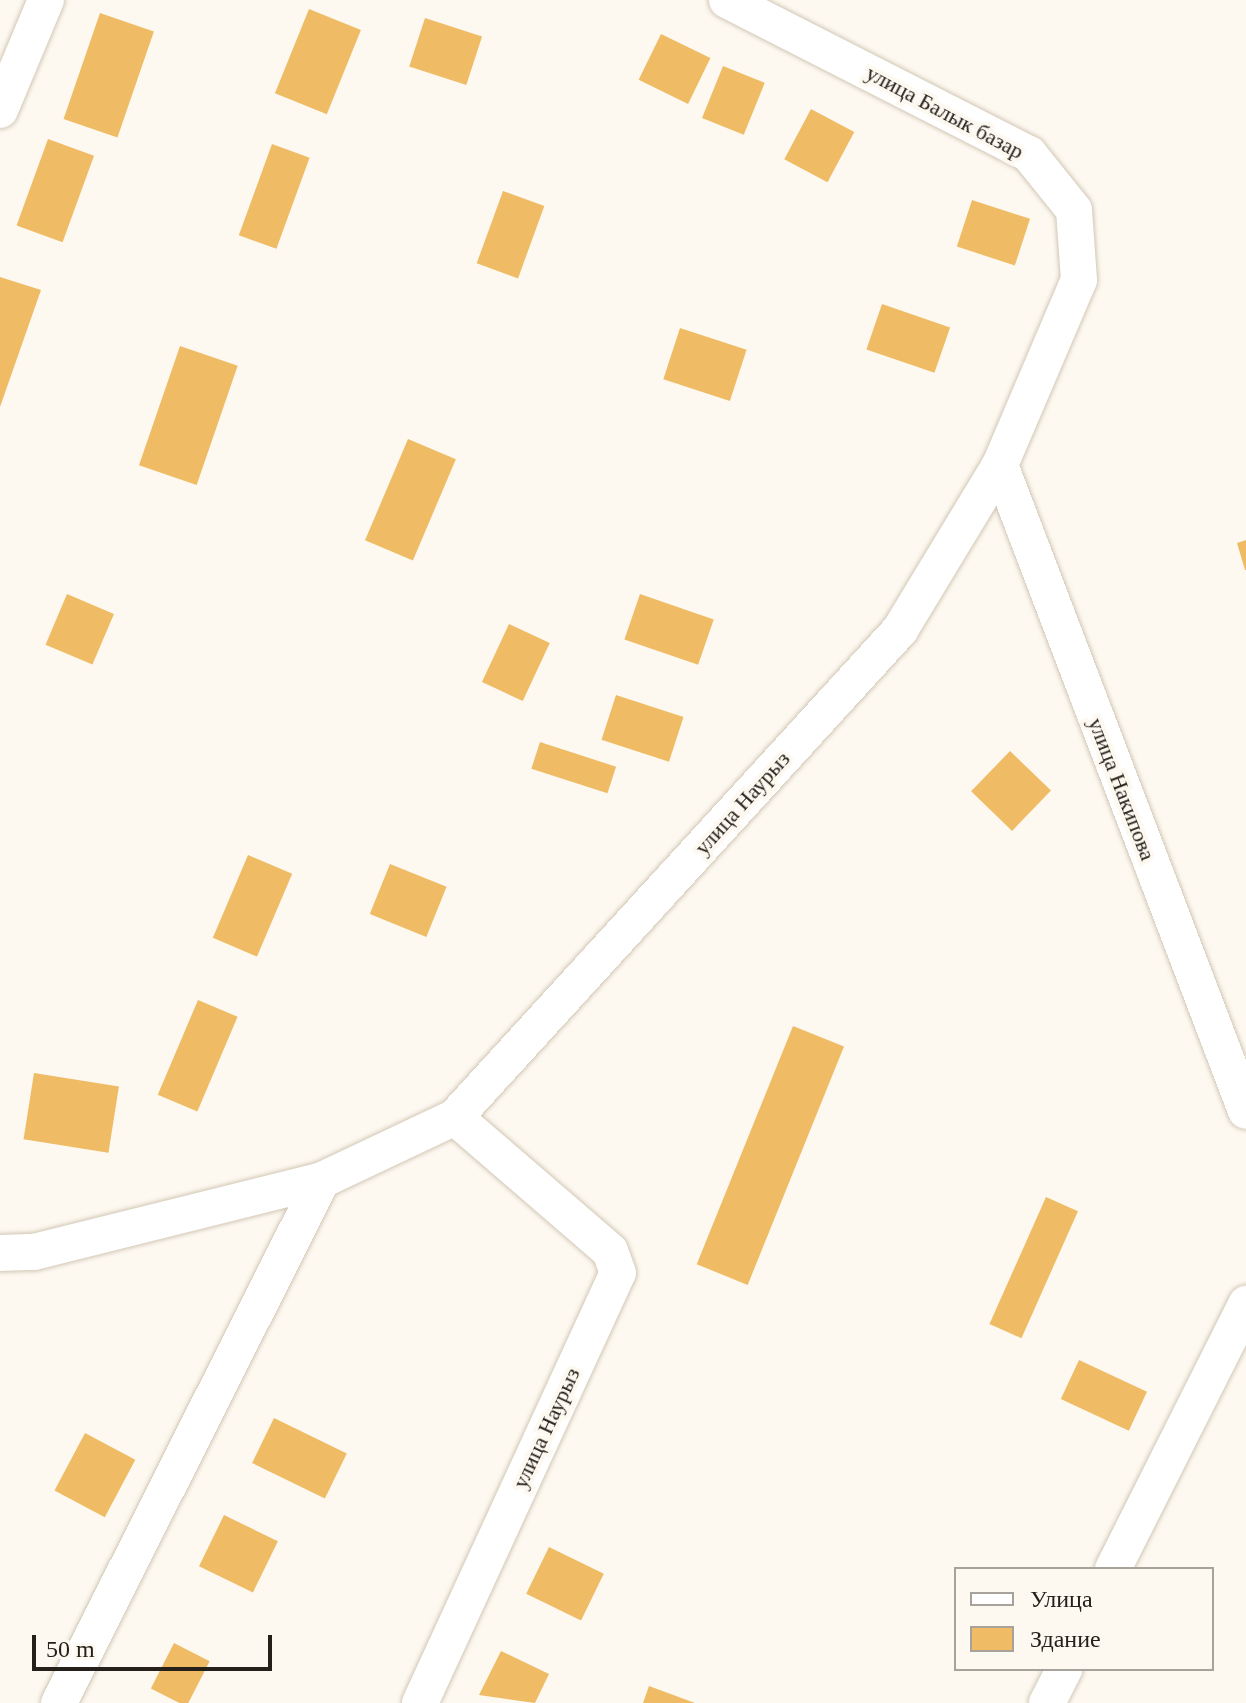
<!DOCTYPE html>
<meta charset="utf-8">
<style>
body{margin:0}
#map{position:relative;width:1246px;height:1703px;overflow:hidden;background:#fdf9f1;font-family:"Times New Roman",serif}
div>[style]{position:absolute}
.building>*{inset:0;background:#efbc65;transform-origin:0 0}
.roads{filter:drop-shadow(0 0 2px #d2c7b5) drop-shadow(0 0 2px #d2c7b5)}
.minor>*{height:36px;margin:-18px;padding:0 18px;transform-origin:18px;border-radius:18px;background:#fff}
span{translate:-50% -50%;white-space:nowrap;text-align:center;line-height:1.15;-webkit-text-stroke:8px #fdf9f1;paint-order:stroke}
.street-label{font-size:22px;color:#25211a}
.legend{position:absolute;left:954px;top:1567px;width:260px;height:104px;box-sizing:border-box;background:#fdf9f1;border:2px solid #a7a39b;margin:0;padding:10px 14px;list-style:none;font-size:24px;color:#25211a}
.legend li{display:flex;align-items:center;gap:16px;height:40px}
.legend b{width:40px;border:2px solid #a7a39b}
.scale{position:absolute;left:32px;top:1635px;width:240px;height:36px;box-sizing:border-box;border:4px solid #25211a;border-top:0;padding-left:10px;font-size:24px;line-height:28px;white-space:nowrap;color:#25211a;-webkit-text-stroke:6px #fdf9f1;paint-order:stroke}
</style>
<div id="map">
<div class="building">
<div style="left:309px;top:9px;width:56px;height:91px;rotate:22deg"></div>
<div style="left:100px;top:13px;width:57px;height:112px;rotate:19deg"></div>
<div style="left:425px;top:18px;width:60px;height:51px;rotate:18deg"></div>
<div style="left:661px;top:34px;width:55px;height:51px;rotate:26deg"></div>
<div style="left:723px;top:66px;width:45px;height:56px;rotate:22deg"></div>
<div style="left:811px;top:109px;width:49px;height:57px;rotate:28deg"></div>
<div style="left:48px;top:139px;width:49px;height:92px;rotate:20deg"></div>
<div style="left:272px;top:144px;width:40px;height:97px;rotate:20deg"></div>
<div style="left:503px;top:191px;width:44px;height:77px;rotate:20deg"></div>
<div style="left:972px;top:200px;width:61px;height:49px;rotate:18deg"></div>
<div style="clip-path:polygon(0 277px,41px 290px,0 407px)"></div>
<div style="left:882px;top:304px;width:72px;height:48px;rotate:19deg"></div>
<div style="left:680px;top:328px;width:70px;height:54px;rotate:18deg"></div>
<div style="left:180px;top:346px;width:61px;height:126px;rotate:19deg"></div>
<div style="left:408px;top:439px;width:52px;height:110px;rotate:23deg"></div>
<div style="clip-path:polygon(1246px 540px,1246px 570px,1245px 570px,1237px 543px)"></div>
<div style="left:67px;top:594px;width:51px;height:55px;rotate:23deg"></div>
<div style="left:640px;top:594px;width:78px;height:48px;rotate:19deg"></div>
<div style="left:509px;top:624px;width:45px;height:64px;rotate:25deg"></div>
<div style="left:616px;top:695px;width:71px;height:47px;rotate:18deg"></div>
<div style="left:540px;top:742px;width:80px;height:28px;rotate:18deg"></div>
<div style="left:1010px;top:751px;width:57px;height:56px;rotate:44deg"></div>
<div style="left:248px;top:855px;width:48px;height:90px;rotate:23deg"></div>
<div style="left:390px;top:864px;width:61px;height:54px;rotate:22deg"></div>
<div style="left:198px;top:1000px;width:43px;height:103px;rotate:23deg"></div>
<div style="left:793px;top:1026px;width:55px;height:257px;rotate:22deg"></div>
<div style="left:34px;top:1073px;width:86px;height:67px;rotate:9deg"></div>
<div style="left:1046px;top:1197px;width:35px;height:139px;rotate:24deg"></div>
<div style="left:1079px;top:1360px;width:75px;height:43px;rotate:25deg"></div>
<div style="left:274px;top:1418px;width:81px;height:50px;rotate:26deg"></div>
<div style="left:85px;top:1433px;width:57px;height:65px;rotate:28deg"></div>
<div style="left:224px;top:1515px;width:60px;height:57px;rotate:26deg"></div>
<div style="left:549px;top:1547px;width:61px;height:52px;rotate:26deg"></div>
<div style="left:174px;top:1643px;width:40px;height:51px;rotate:27deg"></div>
<div style="clip-path:polygon(501px 1651px,549px 1674px,535px 1703px,479px 1695px)"></div>
<div style="clip-path:polygon(649px 1686px,695px 1703px,643px 1703px)"></div>
</div>
<div class="roads">
<div class="minor">
<div style="left:0;top:110px;width:119px;rotate:-67.3deg"></div>
<div style="left:1000px;top:465px;width:691px;rotate:69.15deg"></div>
<div style="left:0;top:1253px;width:34px;rotate:-2deg"></div>
<div style="left:34px;top:1252px;width:297px;rotate:-14deg"></div>
<div style="left:322px;top:1180px;width:147px;rotate:-25.3deg"></div>
<div style="left:455px;top:1117px;width:660px;rotate:-47.58deg"></div>
<div style="left:900px;top:630px;width:193px;rotate:-58.8deg"></div>
<div style="left:1000px;top:465px;width:201px;rotate:-66.9deg"></div>
<div style="left:1079px;top:280px;width:70px;rotate:-94.1deg"></div>
<div style="left:1074px;top:210px;width:72px;rotate:-128.8deg"></div>
<div style="left:1029px;top:154px;width:339px;rotate:-153deg"></div>
<div style="left:1113px;top:1569px;width:297px;rotate:-63.3deg"></div>
<div style="left:59px;top:1703px;width:585px;rotate:-63.3deg"></div>
<div style="left:420px;top:1703px;width:473px;rotate:-65.3deg"></div>
<div style="left:618px;top:1273px;width:23px;rotate:-110deg"></div>
<div style="left:610px;top:1251px;width:205px;rotate:-139.2deg"></div>
<div style="left:1047px;top:1703px;width:38px;rotate:-63deg"></div>
</div>
</div>
<div class="street-label">
<span style="left:945px;top:112px;rotate:28deg">улица Балык базар</span>
<span style="left:1122px;top:789px;rotate:69deg">улица Накипова</span>
<span style="left:742px;top:803px;rotate:-48deg">улица Наурыз</span>
<span style="left:546px;top:1428px;rotate:-65deg">улица Наурыз</span>
</div>
<ul class="legend">
<li><b style="height:10px;background:#fff"></b>Улица</li>
<li><b style="height:22px;background:#efbc65"></b>Здание</li>
</ul>
<div class="scale">50 m</div>
</div>
